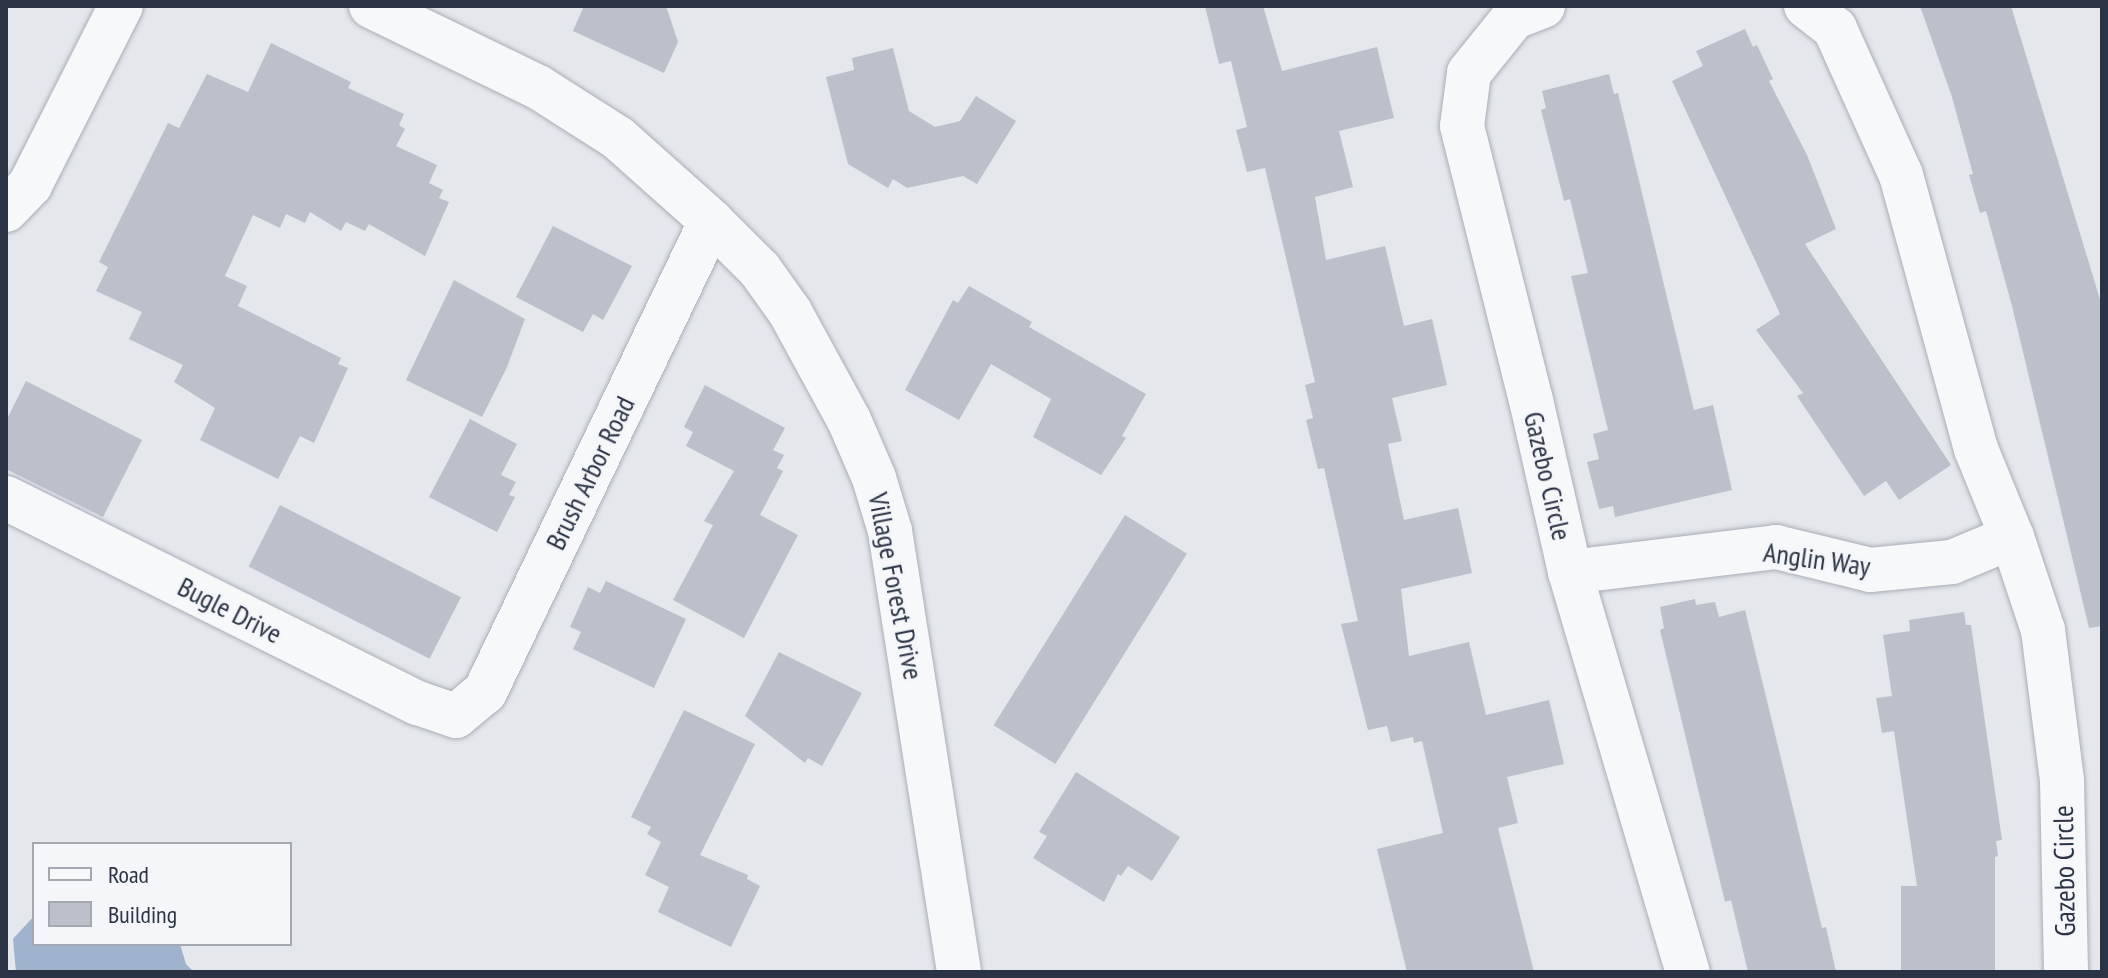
<!DOCTYPE html>
<style>
body{margin:0}
#map{position:relative;width:2108px;height:978px;overflow:hidden;background:#e4e7ec;font-family:"PT Sans Narrow",sans-serif}
div>[style]{position:absolute}
.water>*{inset:0;background:#9fb4cc}
.building>*{inset:0;background:#bbc0ca;transform-origin:0 0}
.roads{filter:drop-shadow(0 0 2px #a9aeb7) drop-shadow(0 0 2px #a9aeb7)}
.minor>*{height:44px;margin:-22px;padding:0 22px;transform-origin:22px;border-radius:22px;background:#f7f8fa}
span{translate:-50% -50%;white-space:nowrap;text-align:center;line-height:1.15;-webkit-text-stroke:6px #f4f6f9;paint-order:stroke}
.street-label{font-size:28px;color:#2b3445}
.frame{position:absolute;inset:0;border:8px solid #2b3445;pointer-events:none}
.legend{position:absolute;left:32px;top:842px;width:260px;height:104px;box-sizing:border-box;background:#f4f6f9;border:2px solid #a4a8b1;margin:0;padding:10px 14px;list-style:none;font-size:24px;color:#2b3445}
.legend li{display:flex;align-items:center;gap:16px;height:40px}
.legend b{width:40px;border:2px solid #a4a8b1}
</style>
<div id="map">
<div class="water">
<div style="clip-path:polygon(34px 916px,34px 944px,180px 944px,186px 964px,194px 972px,16px 972px,13px 939px)"></div>
</div>
<div class="building">
<div style="clip-path:polygon(584px 6px,666px 6px,678px 42px,664px 73px,573px 31px)"></div>
<div style="clip-path:polygon(1205px 6px,1263px 6px,1282px 71px,1377px 47px,1394px 118px,1339px 131px,1353px 187px,1315px 197px,1326px 260px,1385px 246px,1404px 326px,1432px 319px,1447px 385px,1392px 398px,1402px 441px,1388px 444px,1404px 520px,1458px 508px,1472px 573px,1401px 589px,1409px 656px,1469px 642px,1486px 715px,1549px 700px,1564px 764px,1507px 777px,1518px 823px,1498px 828px,1534px 972px,1407px 972px,1377px 849px,1443px 833px,1422px 741px,1414px 743px,1413px 737px,1391px 742px,1387px 726px,1368px 730px,1341px 624px,1358px 621px,1324px 468px,1318px 469px,1306px 420px,1313px 418px,1305px 385px,1315px 382px,1265px 168px,1247px 172px,1236px 130px,1247px 127px,1231px 61px,1219px 64px)"></div>
<div style="clip-path:polygon(1920px 6px,2011px 6px,2102px 306px,2102px 626px,2089px 628px,2012px 306px,1986px 211px,1980px 213px,1969px 175px,1973px 174px,1952px 97px)"></div>
<div style="clip-path:polygon(1745px 29px,1753px 47px,1757px 45px,1773px 79px,1769px 81px,1807px 155px,1836px 229px,1805px 244px,1951px 465px,1899px 500px,1886px 481px,1864px 496px,1797px 396px,1803px 393px,1756px 330px,1780px 314px,1672px 81px,1703px 66px,1696px 51px)"></div>
<div style="clip-path:polygon(271px 43px,351px 82px,348px 88px,404px 114px,399px 125px,405px 129px,396px 146px,437px 165px,429px 183px,443px 190px,439px 198px,449px 202px,425px 256px,369px 224px,365px 231px,346px 222px,341px 231px,310px 212px,305px 223px,286px 214px,280px 228px,253px 215px,225px 276px,247px 286px,238px 306px,341px 358px,338px 364px,348px 368px,314px 443px,300px 436px,278px 479px,200px 440px,215px 408px,174px 382px,183px 365px,129px 339px,142px 312px,96px 291px,108px 267px,99px 262px,168px 123px,179px 128px,207px 74px,248px 92px)"></div>
<div style="clip-path:polygon(893px 48px,909px 111px,935px 127px,960px 121px,976px 96px,1016px 121px,977px 184px,963px 176px,907px 188px,893px 179px,888px 188px,848px 164px,826px 77px,854px 70px,852px 58px)"></div>
<div style="clip-path:polygon(1609px 74px,1614px 94px,1618px 93px,1694px 410px,1713px 405px,1732px 490px,1615px 517px,1613px 506px,1599px 509px,1587px 462px,1599px 459px,1593px 434px,1608px 430px,1571px 276px,1588px 273px,1570px 199px,1564px 201px,1541px 110px,1546px 108px,1542px 91px)"></div>
<div style="clip-path:polygon(553px 226px,632px 266px,603px 320px,593px 314px,583px 332px,516px 297px)"></div>
<div style="clip-path:polygon(454px 280px,525px 319px,507px 367px,482px 417px,406px 380px)"></div>
<div style="clip-path:polygon(969px 286px,1032px 322px,1029px 327px,1146px 394px,1122px 436px,1126px 438px,1101px 475px,1033px 437px,1051px 399px,991px 364px,959px 420px,905px 390px,953px 300px,958px 303px)"></div>
<div style="clip-path:polygon(26px 381px,142px 440px,103px 517px,6px 469px,6px 421px)"></div>
<div style="clip-path:polygon(705px 385px,785px 428px,773px 450px,784px 455px,777px 468px,783px 471px,760px 515px,798px 535px,744px 638px,673px 600px,713px 525px,704px 521px,734px 471px,686px 446px,693px 432px,684px 427px)"></div>
<div style="clip-path:polygon(470px 419px,517px 444px,501px 475px,516px 482px,509px 495px,515px 497px,497px 532px,429px 497px)"></div>
<div style="left:280px;top:505px;width:203px;height:69px;rotate:27deg"></div>
<div style="left:1125px;top:515px;width:73px;height:248px;rotate:32deg"></div>
<div style="clip-path:polygon(606px 581px,686px 619px,654px 688px,573px 649px,581px 632px,570px 627px,588px 587px,600px 593px)"></div>
<div style="clip-path:polygon(1695px 599px,1696px 605px,1715px 602px,1719px 617px,1745px 610px,1822px 928px,1826px 927px,1836px 972px,1748px 972px,1731px 900px,1725px 902px,1660px 630px,1664px 628px,1660px 607px)"></div>
<div style="clip-path:polygon(1964px 612px,1966px 625px,1971px 625px,2002px 840px,1996px 841px,1998px 856px,1995px 857px,1995px 972px,1901px 972px,1901px 886px,1917px 886px,1894px 731px,1882px 733px,1876px 698px,1892px 696px,1883px 635px,1910px 631px,1909px 620px)"></div>
<div style="clip-path:polygon(779px 652px,862px 693px,822px 766px,808px 758px,805px 763px,745px 716px)"></div>
<div style="clip-path:polygon(684px 710px,755px 744px,700px 855px,748px 875px,747px 879px,760px 886px,731px 947px,658px 912px,669px 887px,645px 875px,661px 842px,647px 834px,651px 827px,631px 817px)"></div>
<div style="clip-path:polygon(1076px 772px,1180px 837px,1152px 881px,1128px 866px,1121px 876px,1118px 874px,1104px 902px,1033px 858px,1047px 836px,1039px 832px)"></div>
</div>
<div class="roads">
<div class="minor">
<div style="left:371px;top:6px;width:186px;rotate:25.9deg"></div>
<div style="left:538px;top:87px;width:95px;rotate:32.5deg"></div>
<div style="left:618px;top:138px;width:125px;rotate:41.7deg"></div>
<div style="left:711px;top:221px;width:69px;rotate:45deg"></div>
<div style="left:760px;top:270px;width:52px;rotate:54.5deg"></div>
<div style="left:790px;top:312px;width:123px;rotate:61.4deg"></div>
<div style="left:849px;top:420px;width:63px;rotate:66.7deg"></div>
<div style="left:874px;top:478px;width:55px;rotate:73.2deg"></div>
<div style="left:890px;top:531px;width:446px;rotate:81.1deg"></div>
<div style="left:1543px;top:6px;width:31px;rotate:159deg"></div>
<div style="left:1514px;top:17px;width:72px;rotate:128.8deg"></div>
<div style="left:1469px;top:73px;width:53px;rotate:97.5deg"></div>
<div style="left:1462px;top:126px;width:283px;rotate:75.9deg"></div>
<div style="left:1531px;top:400px;width:176px;rotate:77.2deg"></div>
<div style="left:1570px;top:572px;width:417px;rotate:73.6deg"></div>
<div style="left:1806px;top:6px;width:37px;rotate:38deg"></div>
<div style="left:1835px;top:29px;width:160px;rotate:65.7deg"></div>
<div style="left:1901px;top:175px;width:284px;rotate:74.7deg"></div>
<div style="left:1976px;top:449px;width:95px;rotate:67.8deg"></div>
<div style="left:2012px;top:537px;width:98px;rotate:71.6deg"></div>
<div style="left:2043px;top:630px;width:151px;rotate:82.8deg"></div>
<div style="left:2062px;top:780px;width:192px;rotate:88.8deg"></div>
<div style="left:6px;top:210px;width:35px;rotate:-46deg"></div>
<div style="left:30px;top:185px;width:201px;rotate:-63.1deg"></div>
<div style="left:6px;top:498px;width:460px;rotate:26.5deg"></div>
<div style="left:418px;top:703px;width:40px;rotate:18.9deg"></div>
<div style="left:456px;top:716px;width:38px;rotate:-40deg"></div>
<div style="left:485px;top:692px;width:522px;rotate:-64.37deg"></div>
<div style="left:1570px;top:572px;width:208px;rotate:-6.9deg"></div>
<div style="left:1776px;top:547px;width:97px;rotate:13.7deg"></div>
<div style="left:1870px;top:570px;width:82px;rotate:-5.6deg"></div>
<div style="left:1952px;top:562px;width:65px;rotate:-22.6deg"></div>
</div>
</div>
<div class="street-label">
<span style="left:590px;top:473px;rotate:-64deg">Brush Arbor Road</span>
<span style="left:1548px;top:476px;rotate:77deg">Gazebo Circle</span>
<span style="left:1817px;top:559px;rotate:8deg">Anglin Way</span>
<span style="left:896px;top:586px;rotate:79deg">Village Forest Drive</span>
<span style="left:230px;top:610px;rotate:27deg">Bugle Drive</span>
<span style="left:2064px;top:871px;rotate:-91deg">Gazebo Circle</span>
</div>
<div class="frame"></div>
<ul class="legend">
<li><b style="height:10px;background:#f7f8fa"></b>Road</li>
<li><b style="height:22px;background:#bbc0ca"></b>Building</li>
</ul>
</div>
